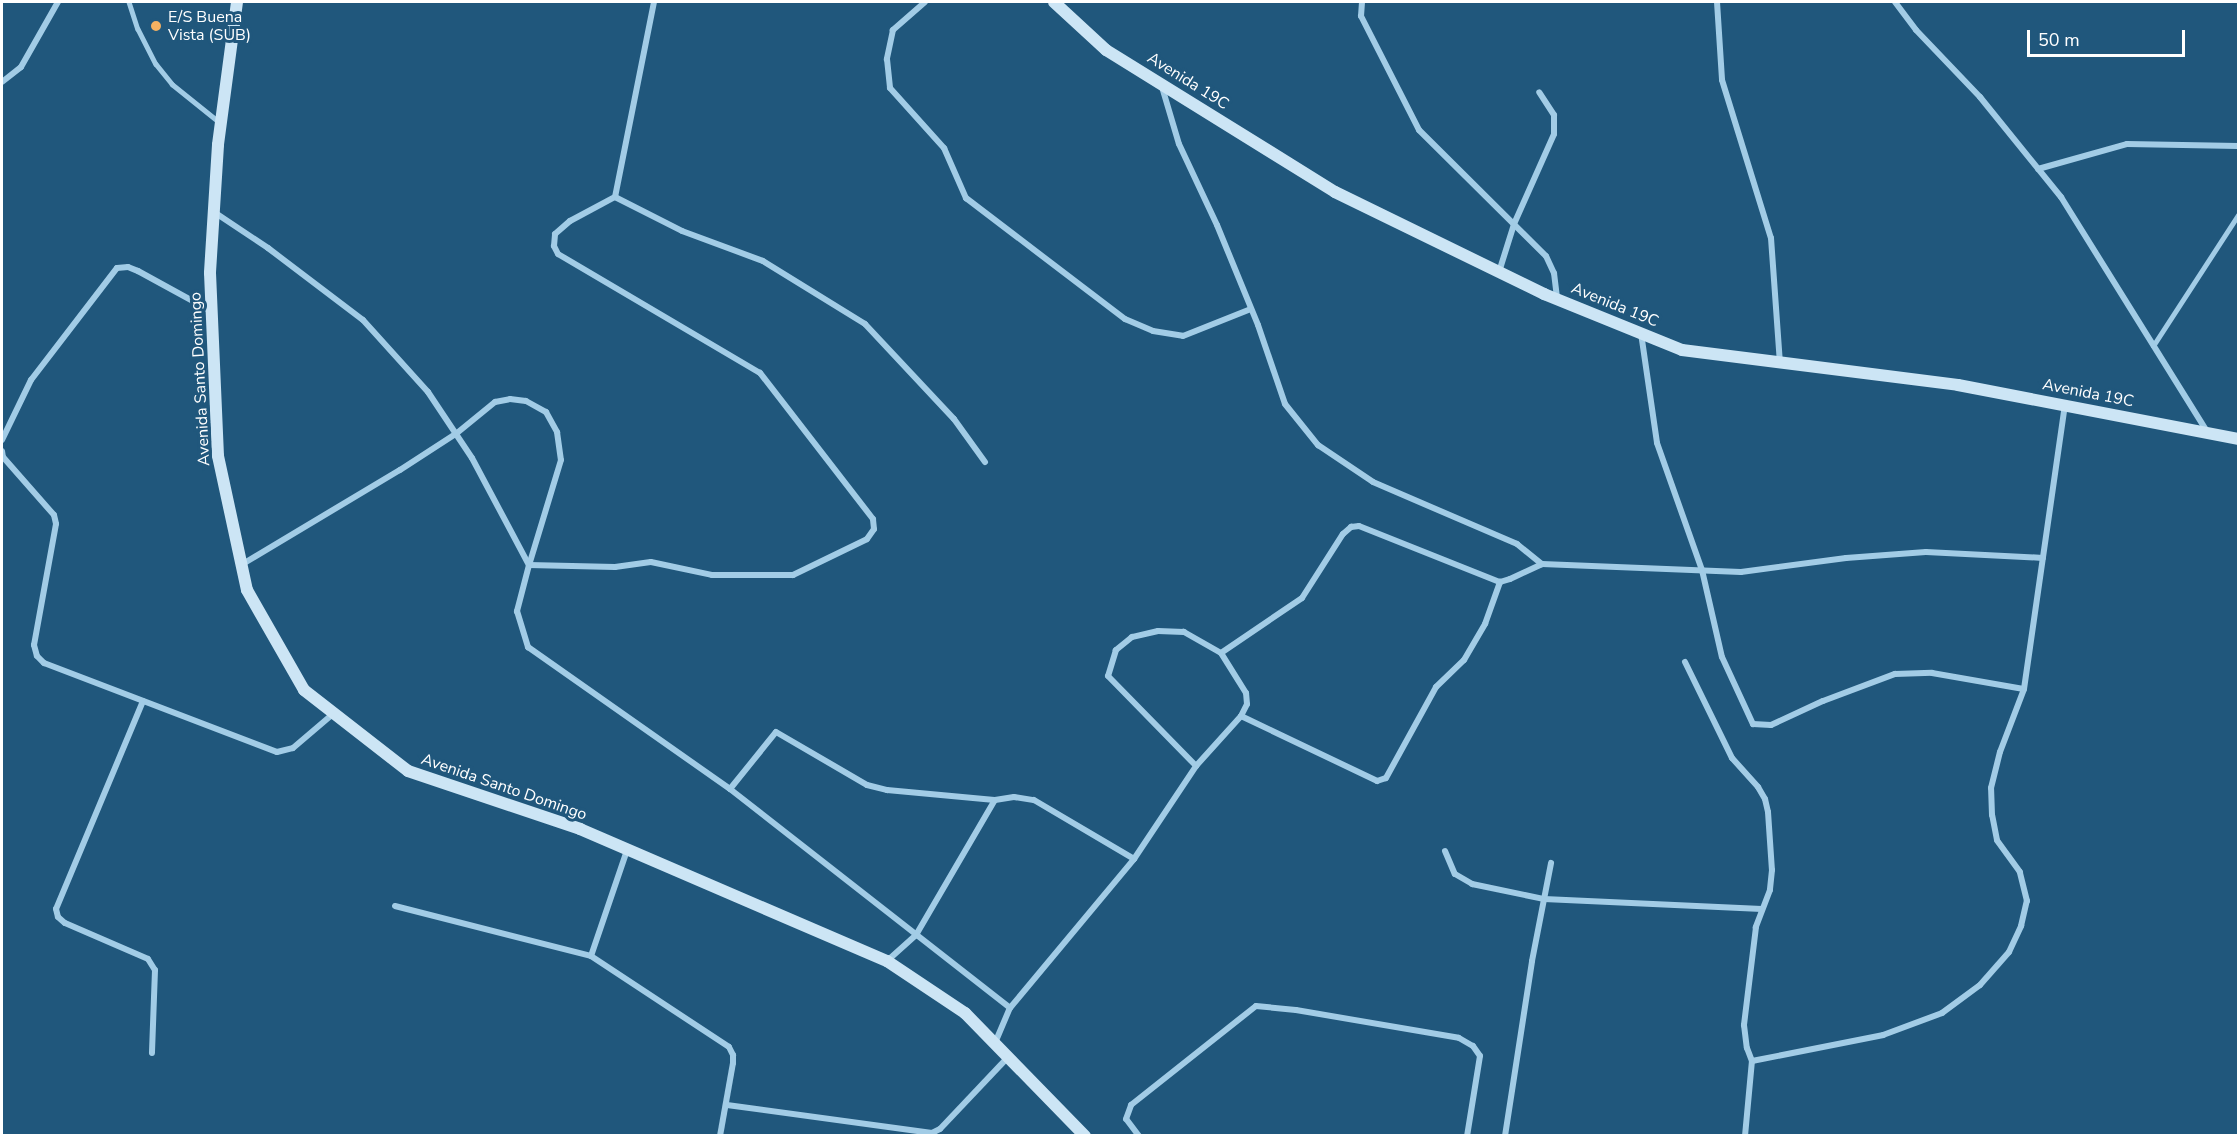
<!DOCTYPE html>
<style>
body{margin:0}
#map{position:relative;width:2240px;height:1137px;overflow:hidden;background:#20577c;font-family:"Nunito Sans",sans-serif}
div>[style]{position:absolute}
.lane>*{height:4.5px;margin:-2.25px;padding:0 2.25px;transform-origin:2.25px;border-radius:2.25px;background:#a2cce6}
.street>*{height:6px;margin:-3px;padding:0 3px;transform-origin:3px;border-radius:3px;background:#a2cce6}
.secondary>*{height:12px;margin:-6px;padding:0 6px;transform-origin:6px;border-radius:6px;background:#cce5f5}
.dots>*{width:16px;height:16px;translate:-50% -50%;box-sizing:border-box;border:3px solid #20577c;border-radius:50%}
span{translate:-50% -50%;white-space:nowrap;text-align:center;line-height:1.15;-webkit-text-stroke:6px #20577c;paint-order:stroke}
.poi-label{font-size:16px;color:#fff}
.left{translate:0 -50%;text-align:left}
.street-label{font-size:16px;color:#fff}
.frame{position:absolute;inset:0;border:3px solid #fff;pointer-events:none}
.scale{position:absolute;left:2027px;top:30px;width:158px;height:27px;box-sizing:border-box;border:3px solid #fff;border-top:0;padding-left:8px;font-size:18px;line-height:21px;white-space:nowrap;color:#fff;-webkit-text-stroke:4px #20577c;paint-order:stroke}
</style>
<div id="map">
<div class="lane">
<div style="left:129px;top:2px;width:28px;rotate:72deg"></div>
<div style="left:138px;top:29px;width:39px;rotate:63deg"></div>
<div style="left:156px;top:64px;width:26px;rotate:51deg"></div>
<div style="left:172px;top:84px;width:59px;rotate:38.8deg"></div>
<div style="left:2153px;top:346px;width:156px;rotate:-57deg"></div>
</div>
<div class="street">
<div style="left:654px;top:2px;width:199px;rotate:101.3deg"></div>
<div style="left:615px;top:197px;width:75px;rotate:26.9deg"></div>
<div style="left:682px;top:231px;width:86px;rotate:20.3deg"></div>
<div style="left:763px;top:261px;width:120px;rotate:31.7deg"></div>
<div style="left:865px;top:324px;width:130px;rotate:46.9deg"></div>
<div style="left:954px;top:419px;width:53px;rotate:54.2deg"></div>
<div style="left:925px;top:2px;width:43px;rotate:138.8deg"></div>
<div style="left:893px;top:30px;width:30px;rotate:102deg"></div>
<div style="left:887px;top:59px;width:29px;rotate:84deg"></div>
<div style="left:890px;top:88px;width:81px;rotate:48deg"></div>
<div style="left:944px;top:148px;width:55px;rotate:66.3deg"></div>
<div style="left:966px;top:198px;width:200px;rotate:37.3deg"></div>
<div style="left:1125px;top:319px;width:30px;rotate:23deg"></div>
<div style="left:1153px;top:331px;width:30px;rotate:9deg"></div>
<div style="left:1183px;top:336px;width:73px;rotate:-21.7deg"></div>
<div style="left:1362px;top:2px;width:14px;rotate:94deg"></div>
<div style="left:1361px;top:16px;width:128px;rotate:63deg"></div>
<div style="left:1419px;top:130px;width:179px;rotate:44.8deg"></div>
<div style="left:1546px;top:256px;width:19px;rotate:65deg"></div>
<div style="left:1554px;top:273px;width:26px;rotate:83deg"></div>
<div style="left:1717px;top:2px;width:78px;rotate:86.3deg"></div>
<div style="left:1722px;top:80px;width:165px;rotate:72.8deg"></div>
<div style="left:1771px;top:238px;width:125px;rotate:85.9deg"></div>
<div style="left:1895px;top:2px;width:35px;rotate:53deg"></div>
<div style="left:1916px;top:30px;width:93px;rotate:46.3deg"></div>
<div style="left:1980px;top:97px;width:129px;rotate:51deg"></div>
<div style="left:2061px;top:197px;width:277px;rotate:58.1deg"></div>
<div style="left:2px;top:82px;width:24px;rotate:-38deg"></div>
<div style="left:21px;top:67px;width:75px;rotate:-60.4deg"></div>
<div style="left:1162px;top:87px;width:59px;rotate:73.4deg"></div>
<div style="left:1179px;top:144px;width:89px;rotate:64.9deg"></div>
<div style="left:1217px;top:225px;width:108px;rotate:67.7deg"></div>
<div style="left:1258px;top:325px;width:83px;rotate:71.1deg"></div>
<div style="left:1285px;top:404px;width:53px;rotate:51.2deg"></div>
<div style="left:1318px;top:445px;width:66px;rotate:33.9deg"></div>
<div style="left:1373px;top:482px;width:157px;rotate:23.3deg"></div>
<div style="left:1517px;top:544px;width:32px;rotate:39deg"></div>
<div style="left:1542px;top:564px;width:199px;rotate:2.3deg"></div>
<div style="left:1741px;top:572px;width:106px;rotate:-7.6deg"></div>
<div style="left:1846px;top:558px;width:80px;rotate:-4.3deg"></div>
<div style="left:1926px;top:552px;width:117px;rotate:2.9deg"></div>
<div style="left:2038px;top:169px;width:92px;rotate:-15.7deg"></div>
<div style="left:2127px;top:144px;width:111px;rotate:1deg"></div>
<div style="left:214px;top:212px;width:65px;rotate:33.7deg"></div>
<div style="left:268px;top:248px;width:119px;rotate:37.2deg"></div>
<div style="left:363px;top:320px;width:97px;rotate:47.9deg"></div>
<div style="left:428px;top:392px;width:79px;rotate:56.3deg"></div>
<div style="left:472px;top:458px;width:121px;rotate:62deg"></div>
<div style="left:529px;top:565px;width:48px;rotate:104.6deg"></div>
<div style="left:517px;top:611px;width:38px;rotate:73deg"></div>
<div style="left:528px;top:647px;width:247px;rotate:35.1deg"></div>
<div style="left:730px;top:789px;width:355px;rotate:38deg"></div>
<div style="left:1499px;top:272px;width:50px;rotate:-72.6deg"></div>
<div style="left:1514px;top:224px;width:98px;rotate:-66deg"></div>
<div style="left:1554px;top:134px;width:19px;rotate:-90deg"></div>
<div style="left:1554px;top:115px;width:27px;rotate:-123deg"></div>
<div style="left:1641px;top:333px;width:111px;rotate:81.7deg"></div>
<div style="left:1657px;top:443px;width:135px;rotate:70.5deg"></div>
<div style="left:1702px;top:570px;width:89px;rotate:77.1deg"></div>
<div style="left:1722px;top:657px;width:74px;rotate:65.2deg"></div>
<div style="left:1753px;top:724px;width:18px;rotate:3deg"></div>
<div style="left:1771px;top:725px;width:57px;rotate:-24.8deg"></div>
<div style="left:1823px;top:701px;width:77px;rotate:-20.6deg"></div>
<div style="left:1895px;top:674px;width:37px;rotate:-2deg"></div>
<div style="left:1932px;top:673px;width:93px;rotate:9.9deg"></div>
<div style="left:2px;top:440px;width:67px;rotate:-64.2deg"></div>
<div style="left:31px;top:380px;width:141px;rotate:-52.5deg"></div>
<div style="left:117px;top:268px;width:11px;rotate:-5deg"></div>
<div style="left:128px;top:267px;width:11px;rotate:22deg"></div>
<div style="left:138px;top:271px;width:83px;rotate:28.7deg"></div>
<div style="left:2px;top:451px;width:6px;rotate:81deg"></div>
<div style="left:3px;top:457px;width:77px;rotate:48.7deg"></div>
<div style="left:54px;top:515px;width:9px;rotate:77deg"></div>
<div style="left:56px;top:524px;width:123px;rotate:100.3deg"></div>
<div style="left:34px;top:645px;width:11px;rotate:75deg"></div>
<div style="left:37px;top:656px;width:10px;rotate:45deg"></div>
<div style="left:44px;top:663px;width:249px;rotate:20.9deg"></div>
<div style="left:277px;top:752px;width:16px;rotate:-14deg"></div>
<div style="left:293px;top:748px;width:54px;rotate:-40.5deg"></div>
<div style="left:241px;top:565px;width:185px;rotate:-30.9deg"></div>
<div style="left:400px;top:470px;width:68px;rotate:-33deg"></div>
<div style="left:457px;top:433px;width:49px;rotate:-39.2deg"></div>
<div style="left:495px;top:402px;width:15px;rotate:-11deg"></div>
<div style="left:510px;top:399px;width:16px;rotate:7deg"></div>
<div style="left:526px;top:401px;width:23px;rotate:29deg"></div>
<div style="left:546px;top:412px;width:23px;rotate:61deg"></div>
<div style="left:557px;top:432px;width:28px;rotate:82deg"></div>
<div style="left:561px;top:460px;width:110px;rotate:106.9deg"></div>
<div style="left:529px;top:565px;width:86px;rotate:1.3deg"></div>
<div style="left:615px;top:567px;width:36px;rotate:-8deg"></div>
<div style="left:651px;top:562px;width:62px;rotate:12deg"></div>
<div style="left:712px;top:575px;width:81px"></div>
<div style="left:793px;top:575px;width:82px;rotate:-25.9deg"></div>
<div style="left:867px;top:539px;width:12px;rotate:-55deg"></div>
<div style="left:874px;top:529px;width:10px;rotate:-96deg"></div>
<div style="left:873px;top:519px;width:185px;rotate:-127.7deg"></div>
<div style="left:760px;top:373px;width:234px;rotate:-149.5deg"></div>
<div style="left:558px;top:254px;width:9px;rotate:-117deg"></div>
<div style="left:554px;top:246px;width:12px;rotate:-85deg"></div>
<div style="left:555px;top:234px;width:20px;rotate:-41deg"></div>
<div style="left:570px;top:221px;width:51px;rotate:-28.1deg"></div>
<div style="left:1221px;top:653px;width:98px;rotate:-34.2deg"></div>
<div style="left:1302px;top:598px;width:76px;rotate:-57.4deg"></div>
<div style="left:1343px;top:534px;width:11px;rotate:-41deg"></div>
<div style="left:1351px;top:527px;width:8px;rotate:-7deg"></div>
<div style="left:1359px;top:526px;width:152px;rotate:21.7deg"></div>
<div style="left:1500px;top:582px;width:10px;rotate:-17deg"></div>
<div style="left:1510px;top:579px;width:35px;rotate:-25deg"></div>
<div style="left:1685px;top:662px;width:107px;rotate:63.9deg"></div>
<div style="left:1732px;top:758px;width:39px;rotate:48deg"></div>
<div style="left:1758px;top:787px;width:14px;rotate:60deg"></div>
<div style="left:1765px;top:799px;width:13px;rotate:77deg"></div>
<div style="left:1768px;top:812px;width:58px;rotate:86.1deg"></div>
<div style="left:1772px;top:870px;width:20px;rotate:96deg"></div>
<div style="left:1770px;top:890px;width:40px;rotate:111deg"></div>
<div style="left:1756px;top:927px;width:99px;rotate:97deg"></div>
<div style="left:1744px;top:1025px;width:23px;rotate:83deg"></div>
<div style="left:1747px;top:1048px;width:14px;rotate:69deg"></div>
<div style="left:143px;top:701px;width:225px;rotate:112.7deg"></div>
<div style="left:56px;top:909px;width:8px;rotate:76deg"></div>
<div style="left:58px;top:917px;width:9px;rotate:41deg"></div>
<div style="left:65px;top:923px;width:90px;rotate:23.4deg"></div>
<div style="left:148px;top:959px;width:13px;rotate:58deg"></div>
<div style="left:155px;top:970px;width:83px;rotate:92.1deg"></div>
<div style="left:1241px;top:716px;width:151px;rotate:25.5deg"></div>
<div style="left:1377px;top:781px;width:9px;rotate:-18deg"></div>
<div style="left:1386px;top:778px;width:104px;rotate:-61.2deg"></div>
<div style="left:1436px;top:687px;width:39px;rotate:-44deg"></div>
<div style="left:1464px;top:660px;width:42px;rotate:-59.7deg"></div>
<div style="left:1485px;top:624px;width:45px;rotate:-70.3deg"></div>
<div style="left:730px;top:789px;width:73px;rotate:-51.1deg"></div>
<div style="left:776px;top:732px;width:105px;rotate:30.2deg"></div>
<div style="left:867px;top:785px;width:21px;rotate:14deg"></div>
<div style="left:887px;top:790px;width:108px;rotate:5.3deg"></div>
<div style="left:995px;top:800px;width:19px;rotate:-9deg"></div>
<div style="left:1014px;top:797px;width:20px;rotate:9deg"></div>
<div style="left:1034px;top:800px;width:116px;rotate:30.5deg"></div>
<div style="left:1445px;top:851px;width:25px;rotate:67deg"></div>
<div style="left:1455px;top:874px;width:20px;rotate:30deg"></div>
<div style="left:1472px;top:884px;width:74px;rotate:11.8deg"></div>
<div style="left:1544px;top:899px;width:218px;rotate:2.6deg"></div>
<div style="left:395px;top:906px;width:202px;rotate:14.3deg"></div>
<div style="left:591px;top:956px;width:165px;rotate:33.4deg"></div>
<div style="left:729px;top:1047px;width:9px;rotate:63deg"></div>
<div style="left:733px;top:1055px;width:8px;rotate:90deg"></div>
<div style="left:733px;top:1063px;width:74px;rotate:100.1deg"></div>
<div style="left:591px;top:956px;width:112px;rotate:-71.2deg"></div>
<div style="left:887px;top:961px;width:39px;rotate:-42deg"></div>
<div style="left:916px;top:935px;width:156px;rotate:-59.7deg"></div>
<div style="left:995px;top:1043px;width:38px;rotate:-67deg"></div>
<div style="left:1010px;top:1008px;width:194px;rotate:-50.2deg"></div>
<div style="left:1134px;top:859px;width:112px;rotate:-56.3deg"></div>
<div style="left:1196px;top:766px;width:67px;rotate:-48deg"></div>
<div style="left:1241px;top:716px;width:13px;rotate:-63deg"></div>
<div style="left:1247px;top:704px;width:11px;rotate:-95deg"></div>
<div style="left:1246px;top:693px;width:47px;rotate:-122deg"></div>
<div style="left:1221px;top:653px;width:43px;rotate:-150.4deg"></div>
<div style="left:1184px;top:632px;width:26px;rotate:-178deg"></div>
<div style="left:1158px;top:631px;width:27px;rotate:167deg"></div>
<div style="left:1132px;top:637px;width:21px;rotate:141deg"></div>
<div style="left:1116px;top:650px;width:27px;rotate:107deg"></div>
<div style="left:1108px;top:676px;width:126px;rotate:45.6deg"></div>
<div style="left:727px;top:1105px;width:207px;rotate:7.8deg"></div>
<div style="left:932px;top:1133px;width:9px;rotate:-27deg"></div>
<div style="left:940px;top:1129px;width:99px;rotate:-46.6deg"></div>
<div style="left:1139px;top:1136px;width:21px;rotate:-127deg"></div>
<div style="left:1126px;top:1119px;width:15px;rotate:-70deg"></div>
<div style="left:1131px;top:1105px;width:159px;rotate:-38.4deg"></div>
<div style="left:1256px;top:1006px;width:40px;rotate:5.7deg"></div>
<div style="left:1296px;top:1010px;width:165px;rotate:9.7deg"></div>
<div style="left:1459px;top:1038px;width:16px;rotate:30deg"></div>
<div style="left:1473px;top:1046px;width:12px;rotate:55deg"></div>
<div style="left:1480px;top:1056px;width:81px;rotate:99.2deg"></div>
<div style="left:1505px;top:1136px;width:177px;rotate:-81.2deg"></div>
<div style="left:1532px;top:961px;width:100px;rotate:-79deg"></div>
<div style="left:1745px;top:1136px;width:75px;rotate:-84.7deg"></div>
<div style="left:1752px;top:1061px;width:134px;rotate:-11.2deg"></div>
<div style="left:1883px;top:1035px;width:63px;rotate:-20.4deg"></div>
<div style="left:1942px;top:1013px;width:47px;rotate:-36.4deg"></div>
<div style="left:1980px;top:985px;width:44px;rotate:-48.7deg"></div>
<div style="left:2009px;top:952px;width:29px;rotate:-65deg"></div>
<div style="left:2021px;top:926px;width:26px;rotate:-77deg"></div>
<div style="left:2027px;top:901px;width:30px;rotate:-104deg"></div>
<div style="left:2020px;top:872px;width:39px;rotate:-126deg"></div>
<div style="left:1997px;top:840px;width:25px;rotate:-101deg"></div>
<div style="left:1992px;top:815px;width:27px;rotate:-92deg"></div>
<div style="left:1991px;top:788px;width:37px;rotate:-76deg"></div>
<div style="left:2000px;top:752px;width:67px;rotate:-69.1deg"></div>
<div style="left:2024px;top:689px;width:286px;rotate:-81.8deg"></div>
</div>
<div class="secondary">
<div style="left:237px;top:2px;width:144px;rotate:97.6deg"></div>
<div style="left:218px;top:145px;width:128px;rotate:93.6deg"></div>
<div style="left:210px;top:273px;width:183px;rotate:87.5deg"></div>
<div style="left:218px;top:456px;width:137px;rotate:77.8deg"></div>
<div style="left:247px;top:590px;width:115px;rotate:60.3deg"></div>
<div style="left:304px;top:690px;width:132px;rotate:37.9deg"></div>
<div style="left:408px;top:771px;width:182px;rotate:18.6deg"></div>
<div style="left:580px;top:829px;width:334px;rotate:23.3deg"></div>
<div style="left:887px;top:961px;width:94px;rotate:33.7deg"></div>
<div style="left:965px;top:1013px;width:172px;rotate:45.7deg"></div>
<div style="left:1054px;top:2px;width:71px;rotate:42.7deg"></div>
<div style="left:1106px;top:50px;width:269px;rotate:31.8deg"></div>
<div style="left:1335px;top:192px;width:233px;rotate:26deg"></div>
<div style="left:1544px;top:294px;width:149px;rotate:22.1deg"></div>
<div style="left:1682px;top:350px;width:278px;rotate:7.2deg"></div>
<div style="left:1958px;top:385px;width:285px;rotate:10.9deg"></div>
</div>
<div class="dots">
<div style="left:156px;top:26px;background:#f4b162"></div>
</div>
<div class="poi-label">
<span class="left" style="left:168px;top:26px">E/S Buena<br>Vista (SUB)</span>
</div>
<div class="street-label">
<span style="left:1188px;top:81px;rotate:32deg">Avenida 19C</span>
<span style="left:1615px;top:305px;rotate:22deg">Avenida 19C</span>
<span style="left:200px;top:379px;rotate:-93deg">Avenida Santo Domingo</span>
<span style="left:2088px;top:393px;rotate:11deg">Avenida 19C</span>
<span style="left:504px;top:787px;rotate:19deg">Avenida Santo Domingo</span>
</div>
<div class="frame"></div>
<div class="scale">50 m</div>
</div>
